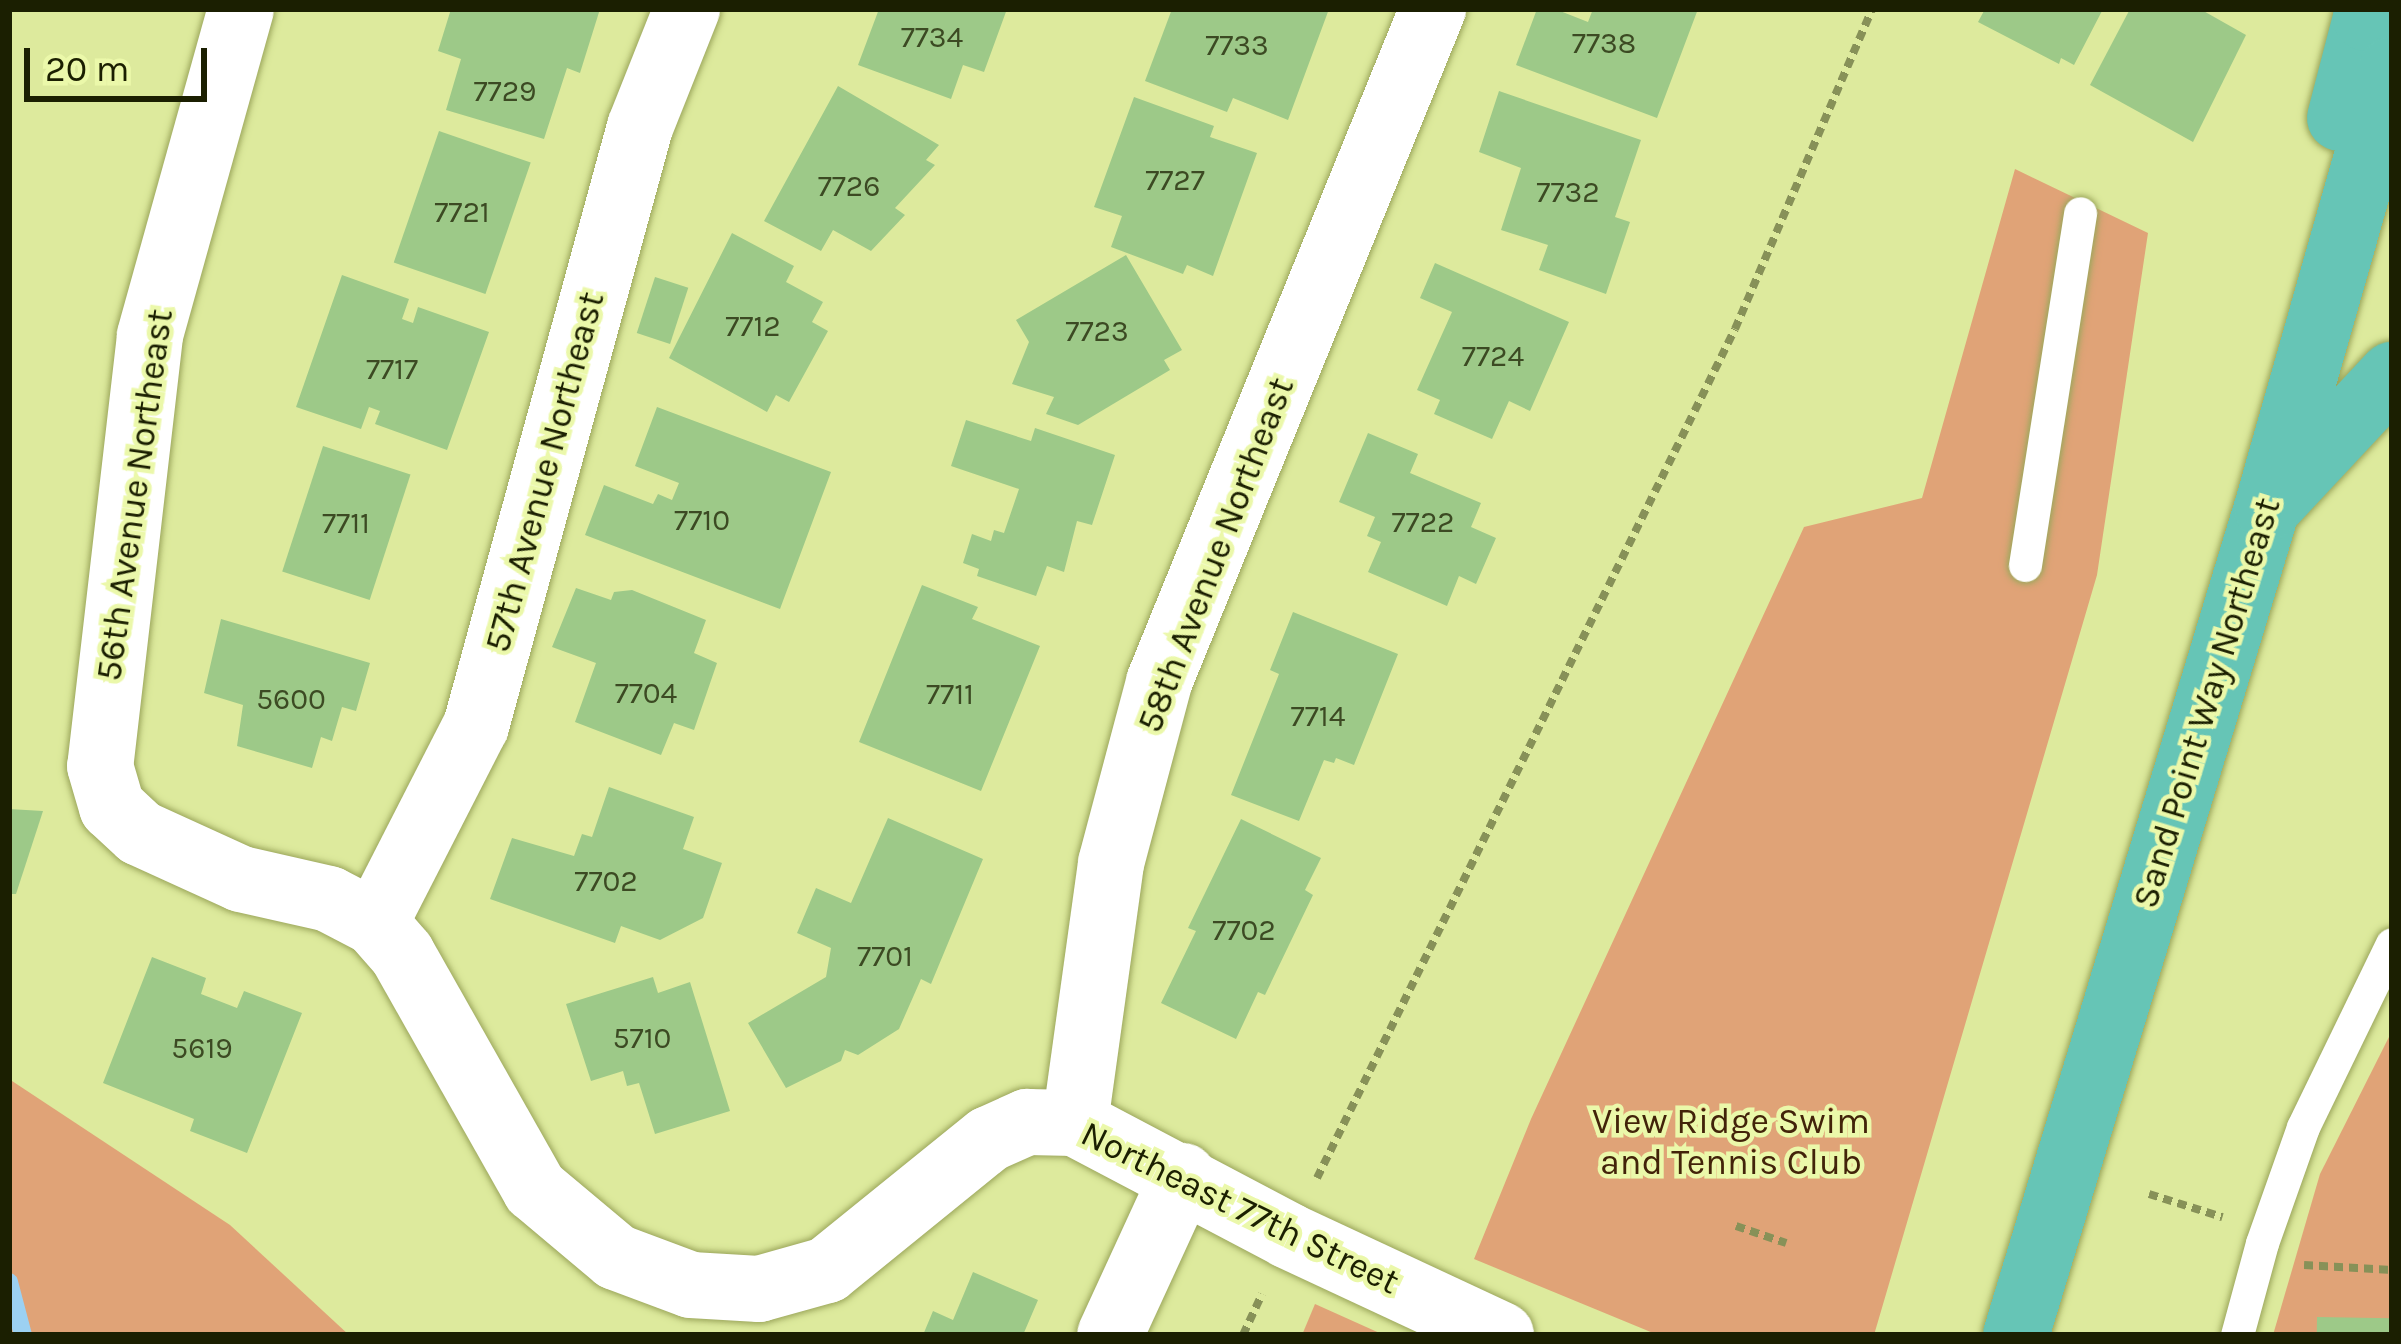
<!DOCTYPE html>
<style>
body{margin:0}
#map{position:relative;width:2401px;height:1344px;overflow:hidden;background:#ddea9d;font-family:Karla,sans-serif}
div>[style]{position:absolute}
.green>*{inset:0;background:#e0a377}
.stream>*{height:18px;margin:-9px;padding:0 9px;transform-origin:9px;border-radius:9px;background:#9cd1f2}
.building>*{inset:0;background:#9dc988;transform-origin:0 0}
.path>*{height:8px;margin-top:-4px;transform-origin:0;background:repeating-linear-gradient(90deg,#879158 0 9px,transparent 0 15px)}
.roads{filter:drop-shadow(0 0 3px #9ba65b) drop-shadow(0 0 3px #9ba65b)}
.service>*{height:33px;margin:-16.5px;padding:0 16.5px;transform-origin:16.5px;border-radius:16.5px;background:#fff}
.minor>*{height:66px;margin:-33px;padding:0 33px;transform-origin:33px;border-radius:33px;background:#fff}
.primary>*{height:66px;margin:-33px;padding:0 33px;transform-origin:33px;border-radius:33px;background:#66c5b6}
span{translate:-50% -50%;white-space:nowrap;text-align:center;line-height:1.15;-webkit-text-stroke:9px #ebf8aa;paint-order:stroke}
.number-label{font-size:30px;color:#3c4a23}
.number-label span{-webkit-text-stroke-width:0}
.street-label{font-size:36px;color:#1b1f01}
.park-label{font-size:36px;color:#422309}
.frame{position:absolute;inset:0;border:12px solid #1b1f01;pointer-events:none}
.scale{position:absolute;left:24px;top:48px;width:183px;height:54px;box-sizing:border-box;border:6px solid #1b1f01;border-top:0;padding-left:15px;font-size:36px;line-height:42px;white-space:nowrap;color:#1b1f01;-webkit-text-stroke:9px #ebf8aa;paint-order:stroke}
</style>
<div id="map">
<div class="green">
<div style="clip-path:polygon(2015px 169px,2148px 233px,2097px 575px,1874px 1335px,1658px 1335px,1474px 1259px,1531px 1119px,1804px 527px,1922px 498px)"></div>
<div style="clip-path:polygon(2392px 1031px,2392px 1335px,2273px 1335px,2320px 1174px)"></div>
<div style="clip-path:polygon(9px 1079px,230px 1225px,349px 1335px,9px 1335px)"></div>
<div style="clip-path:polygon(1315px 1304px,1384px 1335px,1302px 1335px)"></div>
</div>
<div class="stream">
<div style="left:9px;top:1282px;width:55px;rotate:75.2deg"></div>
</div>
<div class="building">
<div style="clip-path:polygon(451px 9px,600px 9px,580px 73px,567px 68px,544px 139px,446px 110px,461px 59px,438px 51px)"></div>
<div style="clip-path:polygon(879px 9px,1007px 9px,984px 72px,963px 65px,951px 99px,858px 65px)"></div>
<div style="clip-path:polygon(1172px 9px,1329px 9px,1288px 120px,1233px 98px,1227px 112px,1145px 81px)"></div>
<div style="clip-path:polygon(1537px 9px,1555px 9px,1588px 22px,1593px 9px,1698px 9px,1657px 118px,1516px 65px)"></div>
<div style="clip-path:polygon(1985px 9px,2103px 9px,2074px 65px,2061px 58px,2059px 64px,1978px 22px)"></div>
<div style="clip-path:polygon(2130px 9px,2200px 9px,2246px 35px,2193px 142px,2090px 85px)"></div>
<div style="clip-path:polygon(838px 86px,939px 145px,926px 160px,935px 165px,895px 208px,905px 215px,871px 251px,833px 230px,821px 251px,764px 221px)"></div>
<div style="clip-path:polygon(1499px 91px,1641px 140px,1615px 217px,1630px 222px,1606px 294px,1539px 270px,1548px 245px,1501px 230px,1521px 168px,1479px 152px)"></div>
<div style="clip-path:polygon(1134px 97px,1214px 126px,1210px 137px,1257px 153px,1213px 276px,1187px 265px,1183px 274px,1111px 247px,1122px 216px,1094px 207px)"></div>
<div style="left:439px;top:131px;width:97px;height:139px;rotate:19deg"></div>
<div style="clip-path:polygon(732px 233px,794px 266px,786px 282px,823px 302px,812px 322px,828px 331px,789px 402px,776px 395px,767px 412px,669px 358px)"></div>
<div style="clip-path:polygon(1126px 255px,1182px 350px,1164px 360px,1170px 370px,1078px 425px,1046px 414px,1054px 397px,1012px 384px,1029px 342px,1016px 320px)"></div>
<div style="clip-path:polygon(1435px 263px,1569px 322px,1530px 411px,1509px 401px,1492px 439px,1434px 414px,1440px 400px,1417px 390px,1452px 312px,1420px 298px)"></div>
<div style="clip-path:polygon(342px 275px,409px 299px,402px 319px,413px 323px,418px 307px,489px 332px,447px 450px,375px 424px,380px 411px,369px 407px,361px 429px,296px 407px)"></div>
<div style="left:655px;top:277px;width:35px;height:59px;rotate:18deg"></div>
<div style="clip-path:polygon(657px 407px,831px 472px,780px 609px,585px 535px,604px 485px,653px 504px,658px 494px,672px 500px,679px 483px,635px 466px)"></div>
<div style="clip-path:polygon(966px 420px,1031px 441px,1035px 428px,1115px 455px,1092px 525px,1077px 521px,1064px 572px,1047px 566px,1036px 596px,977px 576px,979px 569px,963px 563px,972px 534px,991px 541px,994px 530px,1004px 533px,1019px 489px,951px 466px)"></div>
<div style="clip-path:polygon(1368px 433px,1418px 454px,1410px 473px,1481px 503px,1471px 527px,1496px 538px,1476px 584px,1459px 576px,1447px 606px,1368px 572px,1381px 542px,1367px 536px,1375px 517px,1339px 502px)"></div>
<div style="left:323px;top:446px;width:92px;height:132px;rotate:18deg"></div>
<div style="clip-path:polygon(922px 585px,978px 607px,972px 619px,1040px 646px,981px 791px,859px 742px)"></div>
<div style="clip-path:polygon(576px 588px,611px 600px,614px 592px,632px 590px,706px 620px,694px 653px,717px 663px,694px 730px,674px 723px,661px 755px,575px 722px,596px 663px,552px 647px)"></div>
<div style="clip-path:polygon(1293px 612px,1398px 654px,1354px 765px,1336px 758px,1334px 763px,1324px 760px,1299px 821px,1231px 795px,1279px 674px,1270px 670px)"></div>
<div style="clip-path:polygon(221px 619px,370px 663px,356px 711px,342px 707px,332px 741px,321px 737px,312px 768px,237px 746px,243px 705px,204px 693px)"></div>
<div style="clip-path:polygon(609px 787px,694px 817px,683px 849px,722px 863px,703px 918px,660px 940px,621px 926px,615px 943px,490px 899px,512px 838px,574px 856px,582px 834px,592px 837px)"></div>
<div style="clip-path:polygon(9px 809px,43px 811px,16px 894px,9px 894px)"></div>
<div style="clip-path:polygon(888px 818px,983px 859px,931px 984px,921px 979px,899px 1029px,858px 1055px,845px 1050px,841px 1061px,786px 1088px,748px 1023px,826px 977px,831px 948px,797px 933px,816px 888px,851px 903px)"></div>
<div style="clip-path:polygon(1241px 819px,1321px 858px,1305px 890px,1313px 895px,1265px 995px,1258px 992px,1236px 1039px,1161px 1003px,1196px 931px,1188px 928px)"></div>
<div style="clip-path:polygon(152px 957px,206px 978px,201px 994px,237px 1008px,244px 991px,302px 1013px,247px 1153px,190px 1131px,194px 1119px,103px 1083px)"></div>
<div style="clip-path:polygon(653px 977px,658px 993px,690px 982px,730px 1111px,655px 1134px,639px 1083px,627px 1086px,623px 1071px,591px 1081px,566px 1004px)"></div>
<div style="clip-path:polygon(973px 1272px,1038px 1300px,1023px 1335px,923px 1335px,933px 1311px,953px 1320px)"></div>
<div style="left:2317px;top:1317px;width:75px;height:18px;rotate:1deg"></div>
</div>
<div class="path">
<div style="left:1317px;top:1178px;width:946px;rotate:-63.79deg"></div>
<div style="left:1735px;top:329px;width:348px;rotate:-66.8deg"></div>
<div style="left:2149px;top:1194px;width:77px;rotate:17.5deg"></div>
<div style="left:1736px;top:1226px;width:53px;rotate:18.8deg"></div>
<div style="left:2304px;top:1265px;width:88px;rotate:3.3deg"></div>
<div style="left:1243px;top:1335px;width:45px;rotate:-65.1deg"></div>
</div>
<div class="roads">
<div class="service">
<div style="left:2025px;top:565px;width:356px;rotate:-81.1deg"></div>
<div style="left:2237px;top:1335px;width:95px;rotate:-74.8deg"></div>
<div style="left:2262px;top:1243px;width:123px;rotate:-70.5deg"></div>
<div style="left:2303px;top:1127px;width:203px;rotate:-64.1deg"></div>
</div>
<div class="minor">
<div style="left:241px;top:9px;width:339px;rotate:105.6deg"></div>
<div style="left:150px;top:336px;width:433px;rotate:96.6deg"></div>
<div style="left:100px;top:766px;width:43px;rotate:73.7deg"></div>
<div style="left:112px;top:807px;width:38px;rotate:43deg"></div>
<div style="left:140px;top:833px;width:111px;rotate:24.5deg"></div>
<div style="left:241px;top:879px;width:90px;rotate:12.8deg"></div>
<div style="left:329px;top:899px;width:52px;rotate:27.6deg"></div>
<div style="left:375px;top:923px;width:41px;rotate:48.9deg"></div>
<div style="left:402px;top:954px;width:270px;rotate:60.5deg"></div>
<div style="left:535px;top:1189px;width:106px;rotate:40deg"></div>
<div style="left:616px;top:1257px;width:80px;rotate:20.5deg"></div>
<div style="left:691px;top:1285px;width:68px;rotate:3.4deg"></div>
<div style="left:759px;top:1289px;width:71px;rotate:-15.6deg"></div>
<div style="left:827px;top:1270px;width:208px;rotate:-39deg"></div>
<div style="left:989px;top:1139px;width:42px;rotate:-24.1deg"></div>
<div style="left:1027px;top:1122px;width:48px;rotate:1.2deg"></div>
<div style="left:1075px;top:1123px;width:242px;rotate:27.8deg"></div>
<div style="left:1289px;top:1236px;width:234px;rotate:25deg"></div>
<div style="left:375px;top:923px;width:221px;rotate:-62.9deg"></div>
<div style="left:476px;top:726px;width:621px;rotate:-74.69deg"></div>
<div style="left:640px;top:127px;width:127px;rotate:-68.3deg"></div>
<div style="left:1075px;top:1123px;width:262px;rotate:-82.1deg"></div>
<div style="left:1111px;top:863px;width:187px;rotate:-75.1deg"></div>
<div style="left:1159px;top:682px;width:727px;rotate:-67.85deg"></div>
<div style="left:1110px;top:1335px;width:175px;rotate:-65.3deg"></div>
</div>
<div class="primary">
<div style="left:2340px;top:118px;width:103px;rotate:-75.4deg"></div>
<div style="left:2366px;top:18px;width:13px;rotate:-42deg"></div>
<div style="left:2274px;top:501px;width:173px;rotate:-46.9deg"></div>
<div style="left:2016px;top:1335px;width:864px;rotate:-73.12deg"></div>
<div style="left:2267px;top:508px;width:456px;rotate:-74.1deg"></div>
</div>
</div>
<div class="number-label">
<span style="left:932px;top:37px">7734</span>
<span style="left:1604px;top:43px">7738</span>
<span style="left:1237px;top:45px">7733</span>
<span style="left:505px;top:91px">7729</span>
<span style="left:1175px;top:180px">7727</span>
<span style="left:849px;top:186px">7726</span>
<span style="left:1568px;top:192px">7732</span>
<span style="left:462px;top:212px">7721</span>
<span style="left:753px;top:326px">7712</span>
<span style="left:1097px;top:331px">7723</span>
<span style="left:1493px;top:356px">7724</span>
<span style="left:392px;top:369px">7717</span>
<span style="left:702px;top:520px">7710</span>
<span style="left:1423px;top:522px">7722</span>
<span style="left:346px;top:523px">7711</span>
<span style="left:646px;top:693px">7704</span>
<span style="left:950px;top:694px">7711</span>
<span style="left:291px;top:699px">5600</span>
<span style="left:1318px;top:716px">7714</span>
<span style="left:606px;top:881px">7702</span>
<span style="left:1244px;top:930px">7702</span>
<span style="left:885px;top:956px">7701</span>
<span style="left:642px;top:1038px">5710</span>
<span style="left:202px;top:1048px">5619</span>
</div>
<div class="street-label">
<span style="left:545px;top:472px;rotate:-75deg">57th Avenue Northeast</span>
<span style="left:135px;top:495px;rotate:-82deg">56th Avenue Northeast</span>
<span style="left:1216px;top:555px;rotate:-69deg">58th Avenue Northeast</span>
<span style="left:2207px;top:703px;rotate:-73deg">Sand Point Way Northeast</span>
<span style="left:1240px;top:1208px;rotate:26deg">Northeast 77th Street</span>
</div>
<div class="park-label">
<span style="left:1731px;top:1142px">View Ridge Swim<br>and Tennis Club</span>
</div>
<div class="frame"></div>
<div class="scale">20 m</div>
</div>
